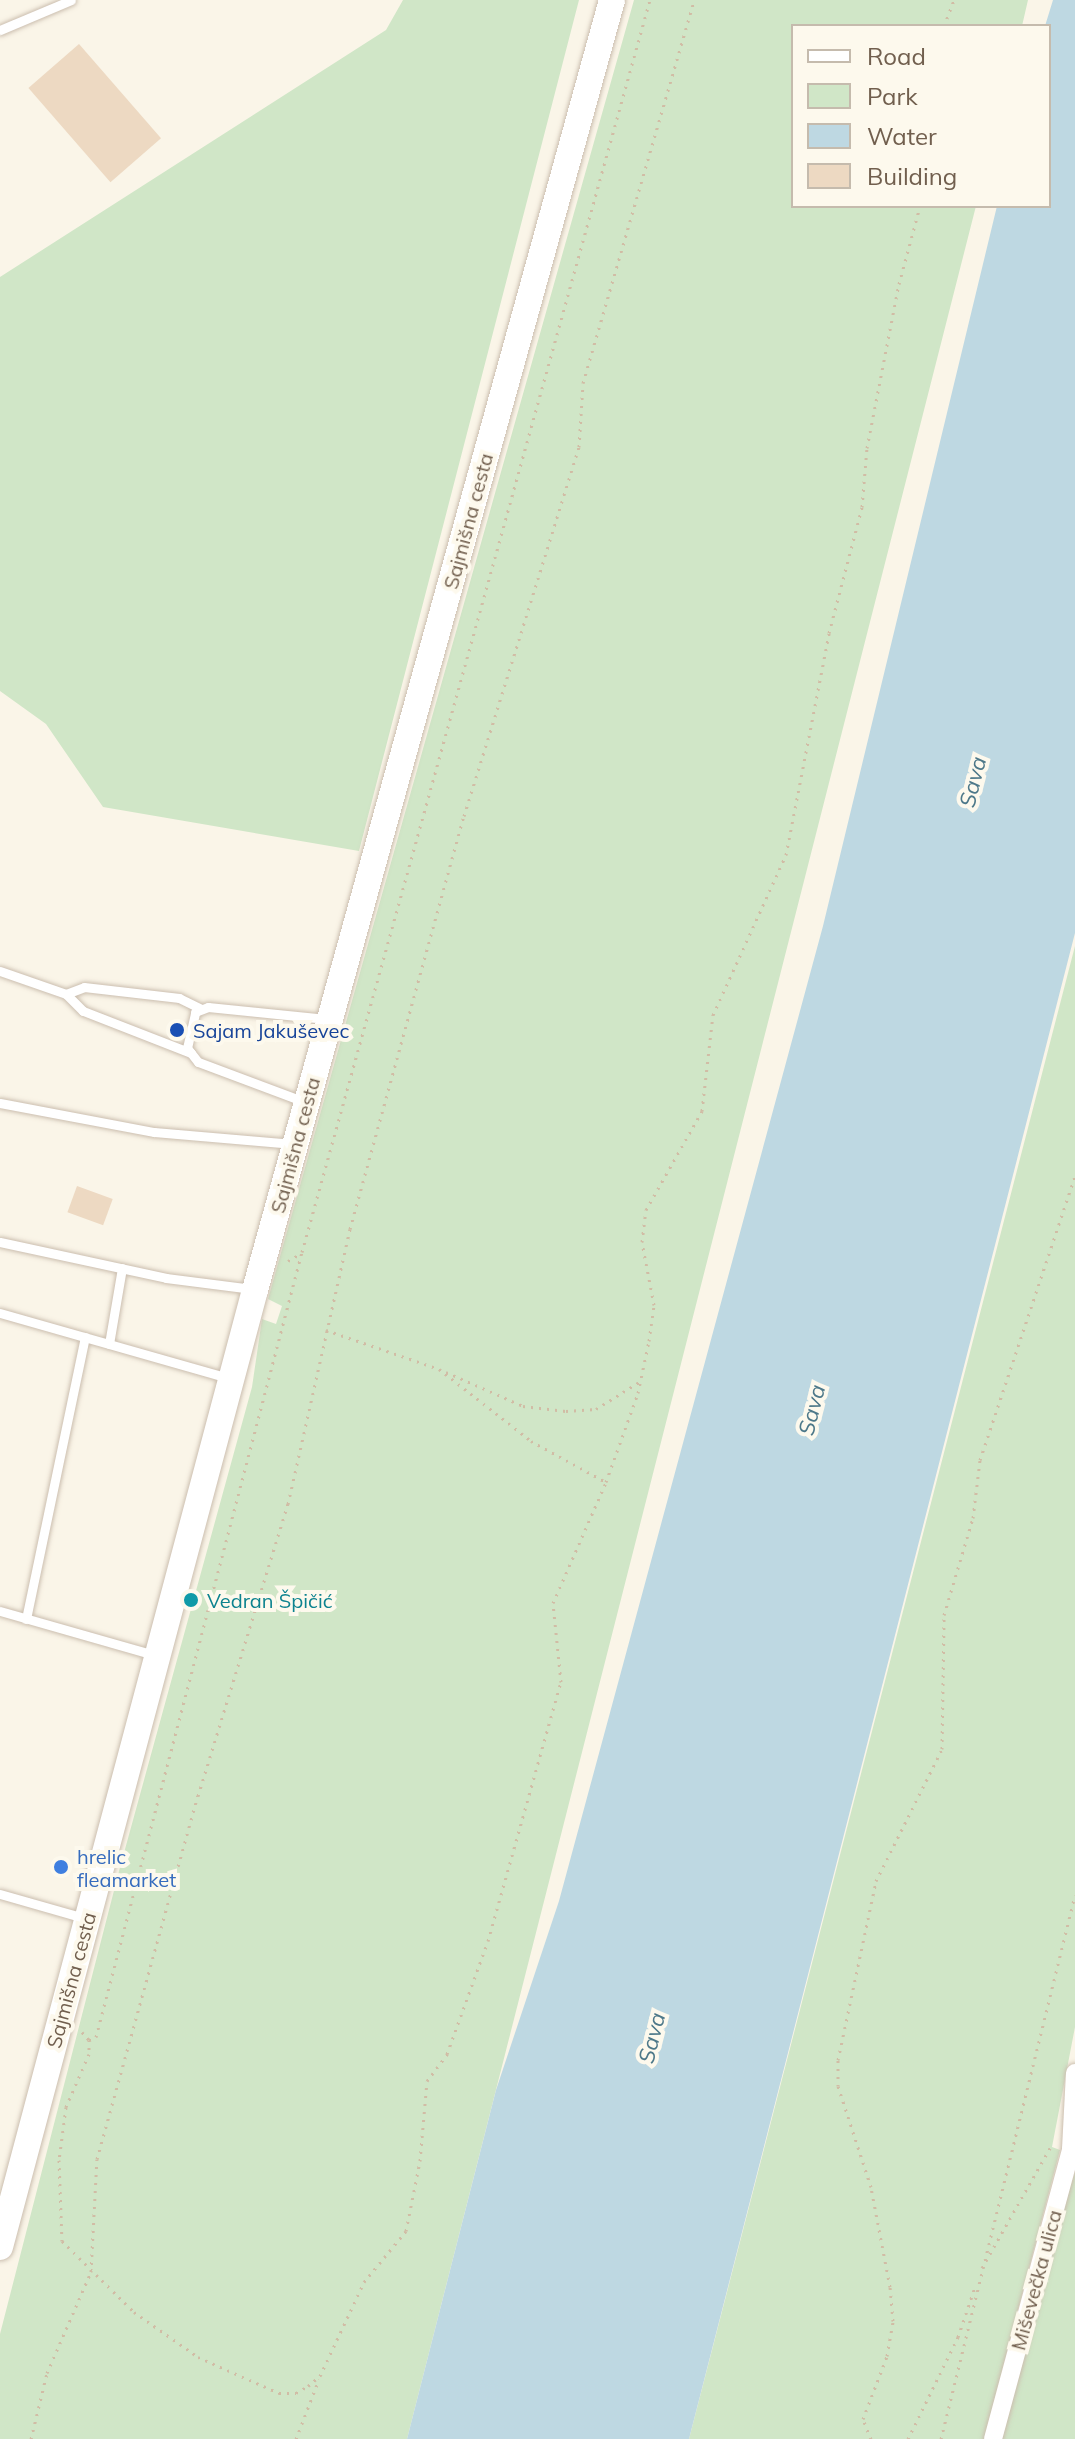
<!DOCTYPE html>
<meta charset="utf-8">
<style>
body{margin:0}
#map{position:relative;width:1075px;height:2439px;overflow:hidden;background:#faf5e8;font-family:Mulish,sans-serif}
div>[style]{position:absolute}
.green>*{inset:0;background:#d0e6c7}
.water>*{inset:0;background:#bed8e2}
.building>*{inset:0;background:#edd9c2;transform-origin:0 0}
.path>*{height:3px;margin-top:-1.5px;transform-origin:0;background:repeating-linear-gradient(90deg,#d1bca5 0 2px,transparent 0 8px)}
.roads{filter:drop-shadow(0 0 2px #cbbeaf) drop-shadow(0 0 2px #cbbeaf)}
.lane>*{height:9px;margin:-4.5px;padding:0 4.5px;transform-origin:4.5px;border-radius:4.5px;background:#fff}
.street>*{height:18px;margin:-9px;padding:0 9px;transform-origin:9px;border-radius:9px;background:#fff}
.secondary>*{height:26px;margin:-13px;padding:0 13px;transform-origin:13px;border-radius:13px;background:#fff}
.dots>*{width:22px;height:22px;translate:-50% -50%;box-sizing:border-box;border:4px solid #fdf9ed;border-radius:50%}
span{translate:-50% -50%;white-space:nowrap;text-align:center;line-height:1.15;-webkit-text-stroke:8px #fdf9ed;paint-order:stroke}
.street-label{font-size:20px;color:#715f4e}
.transit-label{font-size:20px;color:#164399}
.left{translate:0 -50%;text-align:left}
.culture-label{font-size:20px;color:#0d838f}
.shop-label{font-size:20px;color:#366cbe}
.water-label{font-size:22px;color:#4d7889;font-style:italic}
.legend{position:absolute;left:791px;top:24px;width:260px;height:184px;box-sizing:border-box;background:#fdf9ed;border:2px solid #c5bbad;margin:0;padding:10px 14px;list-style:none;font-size:24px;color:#715f4e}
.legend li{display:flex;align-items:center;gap:16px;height:40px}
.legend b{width:40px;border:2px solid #c5bbad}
</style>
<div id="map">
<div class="green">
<div style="clip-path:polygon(403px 0,579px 0,359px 851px,103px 807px,46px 724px,0 691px,0 277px,386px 30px)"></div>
<div style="clip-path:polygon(634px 0,1028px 0,1022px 26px,793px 26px,793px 206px,976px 206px,407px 2439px,0 2439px,0 2334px,119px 1871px,252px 1387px,262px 1319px,276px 1324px,282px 1306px,268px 1299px)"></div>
<div style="clip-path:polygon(1075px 946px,1075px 2027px,1052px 2147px,1060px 2150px,984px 2439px,689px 2439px)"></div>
<div style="clip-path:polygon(1075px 2172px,1075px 2439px,1002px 2439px,1053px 2243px)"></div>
</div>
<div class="water">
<div style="clip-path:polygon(1053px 0,1075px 0,1075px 933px,689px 2439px,407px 2439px,496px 2090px,559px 1901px,823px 926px,997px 206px,1049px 206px,1045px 26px)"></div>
</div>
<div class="building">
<div style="left:79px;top:44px;width:125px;height:67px;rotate:49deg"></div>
<div style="left:77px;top:1186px;width:38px;height:28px;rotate:20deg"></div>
</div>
<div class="path">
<div style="left:944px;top:26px;width:28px;rotate:-69deg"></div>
<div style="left:288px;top:1261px;width:16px;rotate:-30deg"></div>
<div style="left:326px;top:1330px;width:120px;rotate:19deg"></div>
<div style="left:439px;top:1369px;width:117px;rotate:38deg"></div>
<div style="left:531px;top:1441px;width:83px;rotate:28.7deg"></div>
<div style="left:446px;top:1372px;width:84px;rotate:23.8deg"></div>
<div style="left:523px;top:1406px;width:43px;rotate:6.6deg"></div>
<div style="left:566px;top:1411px;width:30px;rotate:-4deg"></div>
<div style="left:596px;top:1409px;width:51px;rotate:-32.1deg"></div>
<div style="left:82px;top:2032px;width:11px;rotate:49deg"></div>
<div style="left:89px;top:2040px;width:14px;rotate:90deg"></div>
<div style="left:89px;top:2054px;width:58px;rotate:113.5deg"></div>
<div style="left:66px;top:2107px;width:53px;rotate:97.5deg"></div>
<div style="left:59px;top:2160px;width:81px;rotate:87.9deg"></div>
<div style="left:62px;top:2241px;width:101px;rotate:44.6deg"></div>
<div style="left:134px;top:2312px;width:78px;rotate:35.1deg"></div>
<div style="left:198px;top:2357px;width:89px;rotate:24deg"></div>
<div style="left:279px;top:2393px;width:17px"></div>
<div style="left:296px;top:2393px;width:14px;rotate:-30deg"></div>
<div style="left:308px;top:2386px;width:16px;rotate:-40deg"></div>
<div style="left:320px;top:2376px;width:104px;rotate:-64.9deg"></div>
<div style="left:364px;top:2282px;width:66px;rotate:-50.5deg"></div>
<div style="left:406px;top:2231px;width:71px;rotate:-78.7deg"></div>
<div style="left:420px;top:2161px;width:80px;rotate:-85deg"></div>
<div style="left:427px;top:2081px;width:34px;rotate:-53deg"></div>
<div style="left:447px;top:2054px;width:120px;rotate:-70.1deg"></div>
<div style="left:488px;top:1941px;width:269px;rotate:-74.3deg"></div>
<div style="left:561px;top:1682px;width:79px;rotate:-95.8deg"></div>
<div style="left:553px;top:1603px;width:132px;rotate:-66.3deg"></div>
<div style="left:606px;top:1482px;width:95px;rotate:-70.2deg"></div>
<div style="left:638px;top:1393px;width:53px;rotate:-78.1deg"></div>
<div style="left:649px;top:1341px;width:36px;rotate:-82deg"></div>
<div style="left:654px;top:1305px;width:64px;rotate:-100.8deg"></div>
<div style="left:642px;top:1242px;width:32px;rotate:-83deg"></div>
<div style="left:646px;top:1210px;width:114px;rotate:-60.5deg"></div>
<div style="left:702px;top:1111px;width:97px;rotate:-83.5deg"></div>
<div style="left:713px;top:1015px;width:176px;rotate:-65.5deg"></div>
<div style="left:786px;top:855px;width:226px;rotate:-79deg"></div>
<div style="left:829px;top:633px;width:130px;rotate:-75.3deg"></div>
<div style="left:862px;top:507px;width:59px;rotate:-85.2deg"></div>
<div style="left:867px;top:448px;width:167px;rotate:-79deg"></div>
<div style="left:899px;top:284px;width:81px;rotate:-74.9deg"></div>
<div style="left:89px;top:2040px;width:8px;rotate:-23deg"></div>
<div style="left:96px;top:2037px;width:812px;rotate:-75.3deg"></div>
<div style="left:302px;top:1252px;width:1299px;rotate:-74.47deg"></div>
<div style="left:982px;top:2268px;width:140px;rotate:-60.5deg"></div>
<div style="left:31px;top:2439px;width:68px;rotate:-76.4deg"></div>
<div style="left:47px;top:2373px;width:110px;rotate:-66.5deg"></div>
<div style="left:91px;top:2272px;width:113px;rotate:-87deg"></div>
<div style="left:97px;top:2159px;width:377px;rotate:-74.5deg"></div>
<div style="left:198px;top:1796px;width:306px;rotate:-72.9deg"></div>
<div style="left:288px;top:1504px;width:282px;rotate:-77.3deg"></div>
<div style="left:350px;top:1229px;width:428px;rotate:-74.6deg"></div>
<div style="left:464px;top:816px;width:387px;rotate:-72.7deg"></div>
<div style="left:579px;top:447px;width:64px;rotate:-86.4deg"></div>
<div style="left:583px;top:383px;width:399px;rotate:-73.8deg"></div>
<div style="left:296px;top:2439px;width:64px;rotate:-69deg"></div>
<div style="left:871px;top:2439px;width:22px;rotate:-112deg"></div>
<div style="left:863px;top:2419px;width:67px;rotate:-69.1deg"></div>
<div style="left:887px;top:2356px;width:36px;rotate:-80deg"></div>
<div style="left:893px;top:2321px;width:34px;rotate:-95deg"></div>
<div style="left:890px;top:2287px;width:102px;rotate:-100.8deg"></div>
<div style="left:871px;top:2187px;width:106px;rotate:-108.1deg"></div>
<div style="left:838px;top:2086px;width:26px;rotate:-90deg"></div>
<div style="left:838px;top:2060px;width:183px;rotate:-78deg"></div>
<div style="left:876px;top:1881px;width:148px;rotate:-63.4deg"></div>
<div style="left:942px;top:1749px;width:134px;rotate:-89.1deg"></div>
<div style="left:944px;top:1615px;width:101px;rotate:-73.4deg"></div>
<div style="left:973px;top:1518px;width:58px;rotate:-83.1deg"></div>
<div style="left:980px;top:1460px;width:299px;rotate:-71.5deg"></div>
<div style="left:908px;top:2439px;width:114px;rotate:-63.9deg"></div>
<div style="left:958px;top:2337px;width:53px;rotate:-71.2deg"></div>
<div style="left:941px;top:2439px;width:560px;rotate:-76.16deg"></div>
</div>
<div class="roads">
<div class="lane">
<div style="left:0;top:30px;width:77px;rotate:-22.9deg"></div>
<div style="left:0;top:971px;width:70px;rotate:19.2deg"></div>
<div style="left:191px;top:1053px;width:116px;rotate:-158.7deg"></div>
<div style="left:83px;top:1011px;width:24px;rotate:-135deg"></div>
<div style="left:66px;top:994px;width:19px;rotate:-21deg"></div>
<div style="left:84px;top:987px;width:96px;rotate:6.6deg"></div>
<div style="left:179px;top:998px;width:25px;rotate:26deg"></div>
<div style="left:305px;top:1102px;width:114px;rotate:-159.5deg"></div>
<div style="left:198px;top:1062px;width:18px;rotate:-128deg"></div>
<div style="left:187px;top:1048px;width:37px;rotate:-77deg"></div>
<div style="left:195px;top:1012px;width:14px;rotate:-21deg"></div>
<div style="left:208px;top:1007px;width:119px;rotate:5.8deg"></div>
<div style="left:0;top:1103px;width:157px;rotate:10.7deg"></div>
<div style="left:154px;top:1132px;width:140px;rotate:4.9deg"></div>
<div style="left:0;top:1242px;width:170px;rotate:12.2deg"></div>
<div style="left:166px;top:1278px;width:87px;rotate:7.3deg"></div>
<div style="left:0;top:1313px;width:237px;rotate:15.9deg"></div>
<div style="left:109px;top:1344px;width:77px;rotate:-80.3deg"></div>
<div style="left:0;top:1611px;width:160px;rotate:15.9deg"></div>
<div style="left:26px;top:1619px;width:288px;rotate:-78.2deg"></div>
<div style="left:0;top:1894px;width:87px;rotate:15.9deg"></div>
</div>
<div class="street">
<div style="left:993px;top:2439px;width:300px;rotate:-74.9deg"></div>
<div style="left:1071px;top:2149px;width:76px;rotate:-87deg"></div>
</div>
<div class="secondary">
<div style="left:0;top:2247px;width:990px;rotate:-75.08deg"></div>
<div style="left:255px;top:1290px;width:1338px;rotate:-74.53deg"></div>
</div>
</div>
<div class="dots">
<div style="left:177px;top:1030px;background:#1a4fb4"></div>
<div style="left:191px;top:1600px;background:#0f9aa8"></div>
<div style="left:61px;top:1867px;background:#3f7fe0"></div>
</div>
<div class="street-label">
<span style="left:468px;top:521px;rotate:-75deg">Sajmišna cesta</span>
<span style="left:295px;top:1145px;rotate:-75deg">Sajmišna cesta</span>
<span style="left:71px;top:1980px;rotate:-75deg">Sajmišna cesta</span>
<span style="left:1036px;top:2280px;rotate:-75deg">Miševečka ulica</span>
</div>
<div class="transit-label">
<span class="left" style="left:193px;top:1030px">Sajam Jakuševec</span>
</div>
<div class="culture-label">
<span class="left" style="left:207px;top:1600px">Vedran Špičić</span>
</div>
<div class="shop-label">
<span class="left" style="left:77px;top:1868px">hrelic<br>fleamarket</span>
</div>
<div class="water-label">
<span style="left:973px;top:782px;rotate:-76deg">Sava</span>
<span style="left:812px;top:1410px;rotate:-76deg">Sava</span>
<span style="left:652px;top:2038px;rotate:-76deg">Sava</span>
</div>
<ul class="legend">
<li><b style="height:10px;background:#fff"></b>Road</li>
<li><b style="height:22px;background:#d0e6c7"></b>Park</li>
<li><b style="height:22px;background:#bed8e2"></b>Water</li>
<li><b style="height:22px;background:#edd9c2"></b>Building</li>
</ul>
</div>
